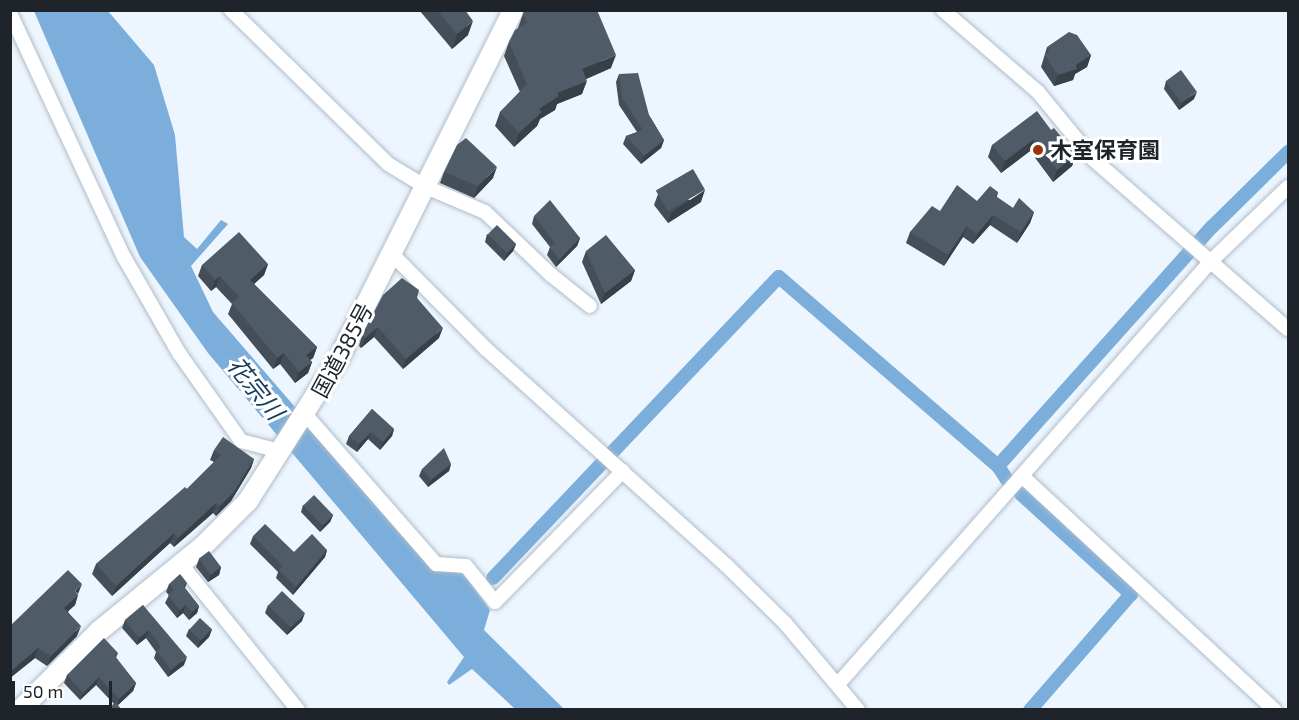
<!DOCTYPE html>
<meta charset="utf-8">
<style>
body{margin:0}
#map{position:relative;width:1299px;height:720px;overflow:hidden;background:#edf6fe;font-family:"Exo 2","Noto Sans JP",sans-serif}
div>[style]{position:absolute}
.water>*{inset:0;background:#7caedb}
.canal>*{height:14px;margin:-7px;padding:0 7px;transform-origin:7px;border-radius:7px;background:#7caedb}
.roads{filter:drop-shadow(0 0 2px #afbcc9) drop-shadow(0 0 2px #afbcc9)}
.minor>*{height:14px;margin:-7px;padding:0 7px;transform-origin:7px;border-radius:7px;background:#fff}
.highway>*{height:20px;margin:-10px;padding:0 10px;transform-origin:10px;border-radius:10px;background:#fff}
.wall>*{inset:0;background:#444e58}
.shaded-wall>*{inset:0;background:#374047}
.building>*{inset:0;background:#4f5b66;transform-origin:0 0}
.dots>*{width:16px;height:16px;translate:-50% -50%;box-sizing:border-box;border:3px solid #fff;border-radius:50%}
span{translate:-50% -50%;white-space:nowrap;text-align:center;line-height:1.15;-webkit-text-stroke:6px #fff;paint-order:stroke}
.poi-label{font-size:22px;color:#1e2429;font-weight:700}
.left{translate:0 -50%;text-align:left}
.street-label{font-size:22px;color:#1e2429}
.water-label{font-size:24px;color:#153b59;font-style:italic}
.frame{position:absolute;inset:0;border:12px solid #1e2429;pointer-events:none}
.scale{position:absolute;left:12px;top:681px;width:100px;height:27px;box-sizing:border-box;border:3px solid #1e2429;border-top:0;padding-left:8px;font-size:18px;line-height:21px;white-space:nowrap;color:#1e2429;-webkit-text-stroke:4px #fff;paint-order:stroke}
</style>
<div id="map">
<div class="water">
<div style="clip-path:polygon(34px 11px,108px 11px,154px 65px,175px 135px,184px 237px,197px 249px,221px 220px,228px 224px,191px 266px,213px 312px,434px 568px,461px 570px,490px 610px,484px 630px,564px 709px,515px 709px,472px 669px,449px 685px,447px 682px,464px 657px,208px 353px,140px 257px)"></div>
</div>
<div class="canal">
<div style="left:998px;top:466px;width:17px;rotate:57deg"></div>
<div style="left:1021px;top:494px;width:149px;rotate:42.3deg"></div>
<div style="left:1131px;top:594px;width:154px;rotate:131deg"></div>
<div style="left:493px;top:578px;width:415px;rotate:-46.5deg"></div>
<div style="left:779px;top:277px;width:289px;rotate:40.8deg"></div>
<div style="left:998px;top:466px;width:321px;rotate:-48.2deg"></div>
<div style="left:1212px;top:227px;width:107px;rotate:-44.6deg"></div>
</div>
<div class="roads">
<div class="minor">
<div style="left:231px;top:10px;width:220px;rotate:44.4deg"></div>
<div style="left:388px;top:164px;width:44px;rotate:31.2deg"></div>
<div style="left:426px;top:187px;width:64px;rotate:23deg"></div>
<div style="left:485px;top:212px;width:90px;rotate:43.6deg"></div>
<div style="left:550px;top:274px;width:51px;rotate:38.7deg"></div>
<div style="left:943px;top:10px;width:125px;rotate:40.8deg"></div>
<div style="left:1038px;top:92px;width:87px;rotate:50.6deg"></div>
<div style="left:1093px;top:159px;width:259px;rotate:41.1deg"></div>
<div style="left:10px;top:13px;width:269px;rotate:65deg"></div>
<div style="left:124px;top:257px;width:111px;rotate:60.2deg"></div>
<div style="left:179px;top:353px;width:108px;rotate:54.8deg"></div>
<div style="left:241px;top:441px;width:40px;rotate:14.4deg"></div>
<div style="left:392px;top:254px;width:134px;rotate:45.3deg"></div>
<div style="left:486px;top:349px;width:323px;rotate:42deg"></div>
<div style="left:726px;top:565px;width:83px;rotate:44.5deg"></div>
<div style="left:785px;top:623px;width:114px;rotate:50deg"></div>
<div style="left:306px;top:415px;width:198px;rotate:48.9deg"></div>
<div style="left:436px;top:564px;width:30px;rotate:4deg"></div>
<div style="left:466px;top:566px;width:46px;rotate:51.1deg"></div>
<div style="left:495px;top:602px;width:183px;rotate:-45.7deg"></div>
<div style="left:1023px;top:477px;width:343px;rotate:42.8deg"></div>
<div style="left:181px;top:564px;width:187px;rotate:51.3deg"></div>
<div style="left:839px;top:683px;width:563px;rotate:-48.6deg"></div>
<div style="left:1211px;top:261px;width:107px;rotate:-43.9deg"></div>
</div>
<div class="highway">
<div style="left:20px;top:710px;width:112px;rotate:-45deg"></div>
<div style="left:99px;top:631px;width:134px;rotate:-39.3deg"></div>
<div style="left:203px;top:546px;width:64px;rotate:-45deg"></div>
<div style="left:248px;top:501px;width:169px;rotate:-57.5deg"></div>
<div style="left:339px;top:358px;width:389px;rotate:-63.4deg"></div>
</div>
</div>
<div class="wall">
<div style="clip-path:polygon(419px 10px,465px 10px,468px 35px,452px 49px)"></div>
<div style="clip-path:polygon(523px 14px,611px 68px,586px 79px,582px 94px,557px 104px,555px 110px,540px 119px,537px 126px,514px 147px,495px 126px,500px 112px,520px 92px,504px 56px,509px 42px,518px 28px)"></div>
<div style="clip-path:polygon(1047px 47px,1091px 55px,1087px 67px,1075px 74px,1073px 80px,1054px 86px,1041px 67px)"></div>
<div style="clip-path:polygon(619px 74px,649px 115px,664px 140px,661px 148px,641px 164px,623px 144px,626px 136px,637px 132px,619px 105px,616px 82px)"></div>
<div style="clip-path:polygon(1166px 81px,1194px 99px,1179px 110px,1164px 89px)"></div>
<div style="clip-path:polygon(1051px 130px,1076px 155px,1072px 166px,1053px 182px,1030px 151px,1001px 173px,988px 157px,992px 145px)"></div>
<div style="clip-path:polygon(444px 172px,493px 178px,474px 198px,440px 183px)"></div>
<div style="clip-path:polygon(998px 192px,997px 197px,1013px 208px,1034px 212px,1030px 223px,1017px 243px,990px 225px,973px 244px,963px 237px,944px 266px,906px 243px,910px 232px,977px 201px)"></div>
<div style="clip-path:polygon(658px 194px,701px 202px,668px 223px,654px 205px)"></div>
<div style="clip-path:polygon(534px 216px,580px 238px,577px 246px,556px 267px,547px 255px,550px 247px,532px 224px)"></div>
<div style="clip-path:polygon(487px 234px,516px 244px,513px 251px,504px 261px,485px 242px)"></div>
<div style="clip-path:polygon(586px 251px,635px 270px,631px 281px,601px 304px,582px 262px)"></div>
<div style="clip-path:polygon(268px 264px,264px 275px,254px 284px,317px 347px,313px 358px,310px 360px,312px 362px,308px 373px,295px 383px,280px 364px,273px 369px,228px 314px,232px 304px,216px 287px,211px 291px,198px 276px,202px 265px)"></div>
<div style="clip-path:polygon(417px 298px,439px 338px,403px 369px,374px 337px,361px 348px,359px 346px,362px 335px)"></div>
<div style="clip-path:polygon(372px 409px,394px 429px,392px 436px,380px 450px,368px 439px,357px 452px,346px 444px,349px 436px)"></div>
<div style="clip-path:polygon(214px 450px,254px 459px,251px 468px,231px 501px,216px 516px,213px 513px,174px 547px,170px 543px,112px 596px,92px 574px,96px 564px,187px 489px,214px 462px,210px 460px)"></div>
<div style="clip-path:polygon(451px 464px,449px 471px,428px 487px,419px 476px,422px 469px)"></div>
<div style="clip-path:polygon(303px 505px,333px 515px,330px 522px,320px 532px,301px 512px)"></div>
<div style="clip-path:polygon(253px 536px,294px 552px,327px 550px,325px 557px,293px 595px,276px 578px,278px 572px,250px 544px)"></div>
<div style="clip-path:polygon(199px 559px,221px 567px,219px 575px,208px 582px,196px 567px)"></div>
<div style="clip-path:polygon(187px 583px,185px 588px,199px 606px,197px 613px,189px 620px,183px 613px,177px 618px,165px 603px,169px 595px,166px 592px,169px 584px)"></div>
<div style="clip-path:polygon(78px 594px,75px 605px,68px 611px,77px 636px,47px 666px,35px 658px,10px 678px,10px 626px)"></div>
<div style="clip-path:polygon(143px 605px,184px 665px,168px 677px,154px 658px,156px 652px,146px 638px,137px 645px,122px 628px,125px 620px)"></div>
<div style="clip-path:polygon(268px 605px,302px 621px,287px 635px,265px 613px)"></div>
<div style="clip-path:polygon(189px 629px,212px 629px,209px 637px,198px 648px,186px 636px)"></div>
<div style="clip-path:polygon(118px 653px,116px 658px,136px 683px,133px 691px,118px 705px,114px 704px,96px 685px,80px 700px,64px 683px,67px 675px)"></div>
</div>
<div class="shaded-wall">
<div style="clip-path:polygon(473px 21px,468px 35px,452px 49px,457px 34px)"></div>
<div style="clip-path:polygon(616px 55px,611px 68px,577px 83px,582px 69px)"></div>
<div style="clip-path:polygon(1091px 55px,1087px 67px,1075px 74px,1073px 80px,1054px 86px,1058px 75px)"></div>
<div style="clip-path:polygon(587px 81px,582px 94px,557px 104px,555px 110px,540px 119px,537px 126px,514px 147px,519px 133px,539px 109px,557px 93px)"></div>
<div style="clip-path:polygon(1197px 92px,1194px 99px,1179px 110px,1182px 102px)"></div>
<div style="clip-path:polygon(1034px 139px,1030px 151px,1001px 173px,1005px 161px)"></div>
<div style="clip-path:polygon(664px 140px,661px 148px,641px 164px,644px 156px)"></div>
<div style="clip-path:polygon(1076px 155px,1072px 166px,1053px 182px,1057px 170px)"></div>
<div style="clip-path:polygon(497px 167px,493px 178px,474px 198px,478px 186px)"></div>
<div style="clip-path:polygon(705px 190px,701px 202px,668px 223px,672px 212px)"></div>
<div style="clip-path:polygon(1034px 212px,1030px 223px,1017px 243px,1021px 232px)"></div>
<div style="clip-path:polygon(993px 215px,990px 225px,973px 244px,977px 234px)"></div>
<div style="clip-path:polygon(967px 226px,963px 237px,944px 266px,948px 255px)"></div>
<div style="clip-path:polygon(580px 238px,577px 246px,556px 267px,559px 260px)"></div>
<div style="clip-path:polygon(516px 244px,513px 251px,504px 261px,507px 253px)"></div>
<div style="clip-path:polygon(268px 264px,264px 275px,246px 291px,250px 280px)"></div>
<div style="clip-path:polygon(635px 270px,631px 281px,601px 304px,605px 293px)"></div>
<div style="clip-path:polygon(220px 276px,216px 287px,211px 291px,215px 280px)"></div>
<div style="clip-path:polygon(378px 327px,374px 337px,361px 348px,365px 338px)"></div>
<div style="clip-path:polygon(443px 328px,439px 338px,403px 369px,406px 359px)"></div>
<div style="clip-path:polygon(317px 347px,313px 358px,302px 366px,306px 355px)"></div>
<div style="clip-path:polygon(284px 353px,280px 364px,273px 369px,277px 358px)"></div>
<div style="clip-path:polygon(312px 362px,308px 373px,295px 383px,299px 372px)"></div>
<div style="clip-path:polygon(394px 429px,392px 436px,380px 450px,383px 442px)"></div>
<div style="clip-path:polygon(371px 432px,368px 439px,357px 452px,359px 444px)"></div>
<div style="clip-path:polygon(254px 459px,251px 468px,231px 501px,216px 516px,220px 506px)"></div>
<div style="clip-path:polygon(451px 464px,449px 471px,428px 487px,431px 480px)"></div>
<div style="clip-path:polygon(216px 503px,213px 513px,174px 547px,178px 538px)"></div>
<div style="clip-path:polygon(333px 515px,330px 522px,320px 532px,323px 525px)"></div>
<div style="clip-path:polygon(174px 533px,170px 543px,112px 596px,116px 586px)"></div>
<div style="clip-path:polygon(327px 550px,325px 557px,293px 595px,296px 587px)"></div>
<div style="clip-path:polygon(221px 567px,219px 575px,208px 582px,211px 575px)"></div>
<div style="clip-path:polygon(82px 584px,78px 594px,75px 591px)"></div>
<div style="clip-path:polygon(78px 595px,75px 605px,61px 618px,64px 608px)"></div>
<div style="clip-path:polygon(186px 605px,183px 613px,177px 618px,180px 610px)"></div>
<div style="clip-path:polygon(199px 606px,197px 613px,189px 620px,192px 612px)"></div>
<div style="clip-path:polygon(305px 613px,302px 621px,287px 635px,290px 628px)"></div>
<div style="clip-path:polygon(81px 626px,77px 636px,47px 666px,51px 656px)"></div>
<div style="clip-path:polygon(212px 629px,209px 637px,198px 648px,200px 640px)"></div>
<div style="clip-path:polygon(149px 630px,146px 638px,137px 645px,139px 638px)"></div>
<div style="clip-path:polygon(38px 648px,35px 658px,10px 678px,10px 672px)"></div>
<div style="clip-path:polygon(187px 657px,184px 665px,168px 677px,171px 670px)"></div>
<div style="clip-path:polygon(99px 677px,96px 685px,80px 700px,83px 693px)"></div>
<div style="clip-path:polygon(136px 683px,133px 691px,117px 706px,119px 699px)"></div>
</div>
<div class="building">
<div style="clip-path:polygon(437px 10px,465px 10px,473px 21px,457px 34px)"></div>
<div style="clip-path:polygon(524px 10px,597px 10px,616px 55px,582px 69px,587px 81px,557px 93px,559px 96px,539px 109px,542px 112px,519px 133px,500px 112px,527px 84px,509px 42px,515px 30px,527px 23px,523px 14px)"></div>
<div style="clip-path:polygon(1069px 32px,1077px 35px,1091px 55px,1076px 65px,1077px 69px,1058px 75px,1045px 55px,1050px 51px,1047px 47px)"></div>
<div style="left:1181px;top:70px;width:27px;height:19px;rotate:54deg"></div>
<div style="clip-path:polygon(638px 73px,649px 115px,664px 140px,644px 156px,626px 136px,643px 130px,622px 98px,619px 74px)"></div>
<div style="clip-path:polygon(1037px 111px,1051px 130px,1054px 128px,1076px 155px,1057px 170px,1034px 139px,1005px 161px,992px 145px)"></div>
<div style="clip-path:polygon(466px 138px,497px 167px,478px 186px,444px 172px,457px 145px)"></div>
<div style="left:693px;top:169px;width:24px;height:43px;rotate:60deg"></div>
<div style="clip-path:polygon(957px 185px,977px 201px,990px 186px,998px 192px,996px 197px,1013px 208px,1019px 198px,1034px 212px,1021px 232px,993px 215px,977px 234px,967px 226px,948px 255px,910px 232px,932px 206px,940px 211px)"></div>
<div style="clip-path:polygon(550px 200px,580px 238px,559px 260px,550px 247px,555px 243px,534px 216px)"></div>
<div style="left:497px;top:225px;width:27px;height:13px;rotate:45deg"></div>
<div style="clip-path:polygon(239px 232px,268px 264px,250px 280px,317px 347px,306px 355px,312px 362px,299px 372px,284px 353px,277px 358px,232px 303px,239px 297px,220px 276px,215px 280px,202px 265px)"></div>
<div style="clip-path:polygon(606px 235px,635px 270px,605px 293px,586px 251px)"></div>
<div style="clip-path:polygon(402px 278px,419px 290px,417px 298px,443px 328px,406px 359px,378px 327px,365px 338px,362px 335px,383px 295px)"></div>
<div style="clip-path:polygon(372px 409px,394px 429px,383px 442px,371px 432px,359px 444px,349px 436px)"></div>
<div style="clip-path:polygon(223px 437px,254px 459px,234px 492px,220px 506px,216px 503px,178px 538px,174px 533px,116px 586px,96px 564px,185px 487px,187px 489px,221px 455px,214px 450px)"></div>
<div style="clip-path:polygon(444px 448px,451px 464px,431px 480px,422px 469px)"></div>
<div style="left:314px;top:495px;width:28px;height:15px;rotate:46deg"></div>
<div style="clip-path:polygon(265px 524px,294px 552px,312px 534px,327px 550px,296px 587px,279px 570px,283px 566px,253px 536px)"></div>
<div style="left:209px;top:551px;width:20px;height:13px;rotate:53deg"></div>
<div style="clip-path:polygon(68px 570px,82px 584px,75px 591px,78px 595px,64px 608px,81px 626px,51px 656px,38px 648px,10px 672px,10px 626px)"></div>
<div style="clip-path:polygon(180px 574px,187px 583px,183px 586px,199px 606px,192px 612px,186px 605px,180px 610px,168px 595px,174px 590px,169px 584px)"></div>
<div style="left:282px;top:591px;width:32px;height:20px;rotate:44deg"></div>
<div style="clip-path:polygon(143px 605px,187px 657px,171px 670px,157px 651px,161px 647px,149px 630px,139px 638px,125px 620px)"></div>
<div style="left:200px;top:618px;width:16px;height:16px;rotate:43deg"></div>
<div style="clip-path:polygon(104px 638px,118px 653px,115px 656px,136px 683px,119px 699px,99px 677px,83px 693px,67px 675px)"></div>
<div style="clip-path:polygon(115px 702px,122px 710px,108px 710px)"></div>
</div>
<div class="dots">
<div style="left:1038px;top:150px;background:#9a330d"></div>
</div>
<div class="poi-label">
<span class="left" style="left:1050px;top:150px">木室保育園</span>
</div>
<div class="street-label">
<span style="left:342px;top:350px;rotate:-62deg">国道385号</span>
</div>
<div class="water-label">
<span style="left:256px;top:388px;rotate:51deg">花宗川</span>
</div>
<div class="frame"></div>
<div class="scale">50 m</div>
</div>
